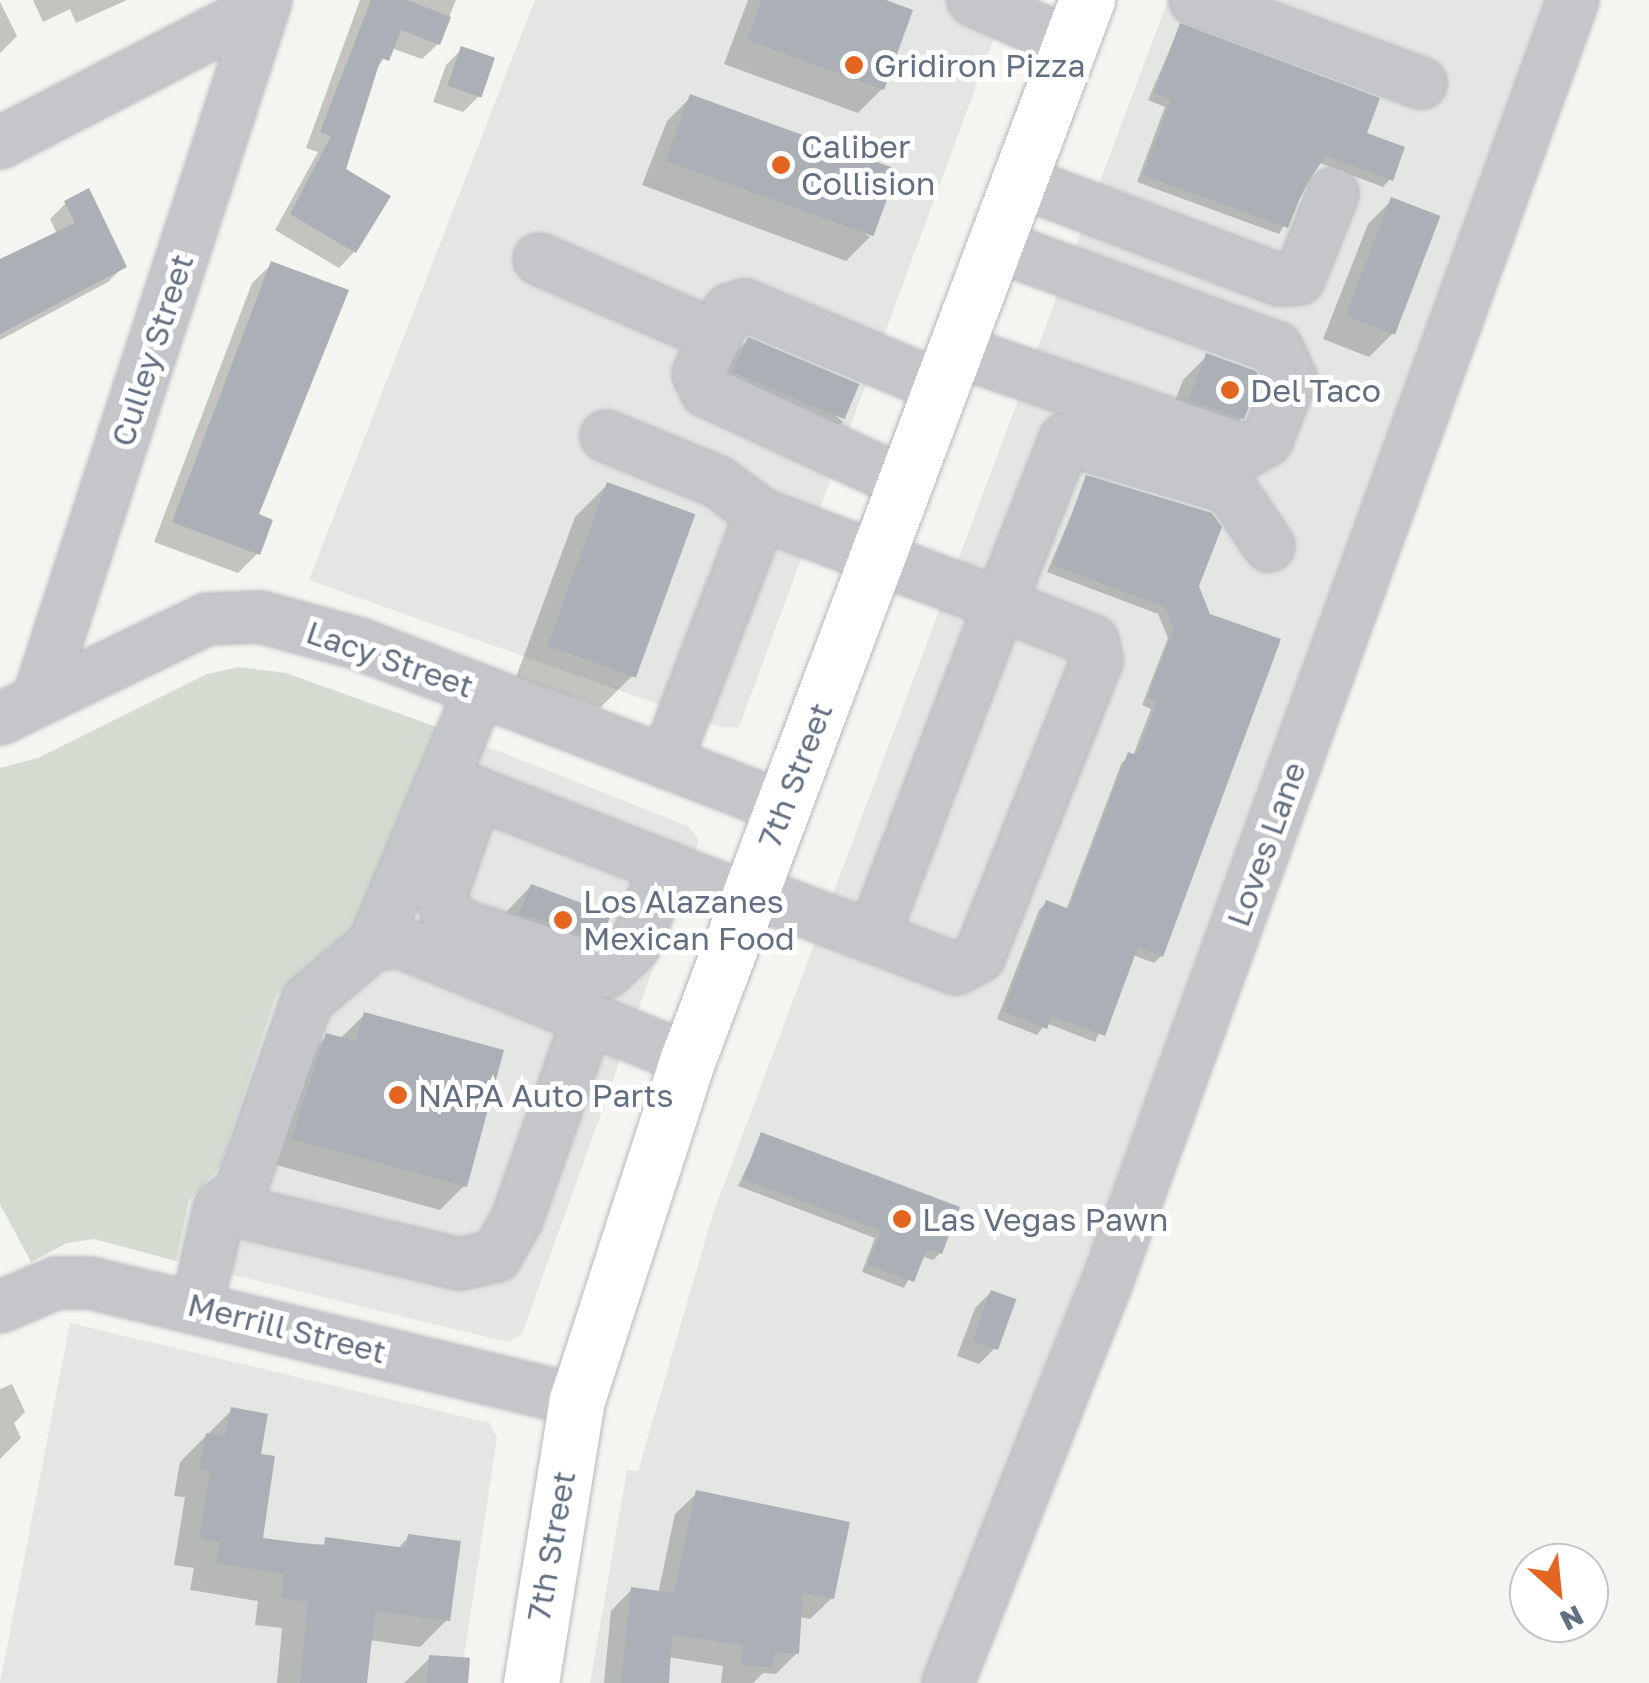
<!DOCTYPE html>
<style>
body{margin:0}
#map{position:relative;width:1649px;height:1683px;overflow:hidden;background:#f4f4f0;font-family:"Golos Text",sans-serif}
div>[style]{position:absolute}
.built>*{inset:0;background:#e4e6e3}
.green>*{inset:0;background:#d4dbd1}
.shadow>*{inset:0;background:#0003}
.building>*{inset:0;background:#aab0b6;transform-origin:0 0}
.roads{filter:drop-shadow(0 0 2px #b4b7bc) drop-shadow(0 0 2px #b4b7bc)}
.minor>*{height:50px;margin:-25px;padding:0 25px;transform-origin:25px;border-radius:25px;background:#c4c6ca}
.major>*{height:55px;margin:-27.5px;padding:0 27.5px;transform-origin:27.5px;border-radius:27.5px;background:#fff}
.dots>*{width:28px;height:28px;translate:-50% -50%;box-sizing:border-box;border:5px solid #fff;border-radius:50%}
span{translate:-50% -50%;white-space:nowrap;text-align:center;line-height:1.15;-webkit-text-stroke:10px #fff;paint-order:stroke}
.poi-label{font-size:32px;color:#637081}
.left{translate:0 -50%;text-align:left}
.street-label{font-size:32px;color:#637081}
.north{position:absolute;left:1509px;top:1543px;width:100px;height:100px;box-sizing:border-box;background:#fff;border:2px solid #c1c6cd;border-radius:50%;rotate:153deg;font-size:28px;font-weight:700;line-height:40px;text-align:center;color:#637081}
.north::after{content:'';display:block;margin:auto;width:35px;height:45px;background:#e46520;clip-path:polygon(50% 0,100% 100%,50% 72%,0 100%)}
</style>
<div id="map">
<div class="built">
<div style="clip-path:polygon(535px 0,1008px 0,739px 727px,722px 727px,309px 580px)"></div>
<div style="clip-path:polygon(1168px 0,1557px 0,927px 1683px,590px 1683px,627px 1470px,638px 1471px,713px 1214px)"></div>
<div style="clip-path:polygon(445px 730px,688px 826px,699px 840px,522px 1334px,507px 1342px,176px 1261px,190px 1201px,220px 1167px,276px 995px,368px 915px)"></div>
<div style="clip-path:polygon(70px 1323px,490px 1423px,497px 1438px,460px 1683px,0 1683px)"></div>
</div>
<div class="green">
<div style="clip-path:polygon(239px 667px,286px 673px,445px 730px,368px 915px,276px 995px,220px 1167px,189px 1201px,176px 1261px,94px 1239px,67px 1243px,31px 1262px,0 1204px,0 768px,38px 758px,207px 674px)"></div>
</div>
<div class="shadow">
<div style="clip-path:polygon(33px 0,127px 0,76px 23px,70px 9px,43px 22px)"></div>
<div style="clip-path:polygon(360px 0,456px 0,438px 44px,422px 59px,391px 48px,374px 73px,343px 171px,354px 252px,339px 268px,275px 230px,318px 152px,306px 148px)"></div>
<div style="clip-path:polygon(748px 0,878px 0,882px 89px,858px 113px,724px 64px)"></div>
<div style="clip-path:polygon(0 2px,17px 36px,0 53px)"></div>
<div style="clip-path:polygon(1180px 26px,1364px 135px,1390px 179px,1383px 187px,1320px 163px,1279px 234px,1137px 182px,1165px 107px,1148px 100px)"></div>
<div style="clip-path:polygon(462px 49px,479px 96px,463px 112px,433px 102px,446px 65px)"></div>
<div style="clip-path:polygon(691px 97px,870px 237px,846px 261px,642px 185px,667px 121px)"></div>
<div style="clip-path:polygon(1392px 200px,1393px 333px,1369px 357px,1323px 339px,1368px 224px)"></div>
<div style="clip-path:polygon(66px 203px,124px 266px,108px 282px,0 340px,0 260px,57px 234px,50px 219px)"></div>
<div style="clip-path:polygon(272px 264px,345px 291px,255px 515px,258px 553px,238px 573px,154px 542px,252px 283px)"></div>
<div style="clip-path:polygon(748px 340px,843px 422px,819px 446px,711px 396px,724px 364px)"></div>
<div style="clip-path:polygon(1207px 356px,1242px 418px,1218px 442px,1166px 424px,1183px 380px)"></div>
<div style="clip-path:polygon(1087px 478px,1196px 586px,1208px 616px,1161px 956px,1154px 963px,1133px 955px,1095px 1042px,1046px 1023px,1037px 1035px,997px 1019px,1039px 910px,1046px 903px,1066px 910px,1122px 762px,1133px 756px,1151px 709px,1142px 705px,1168px 638px,1158px 614px,1047px 572px)"></div>
<div style="clip-path:polygon(607px 485px,632px 676px,600px 708px,516px 677px,575px 517px)"></div>
<div style="clip-path:polygon(531px 886px,608px 916px,597px 938px,573px 962px,497px 938px,507px 911px)"></div>
<div style="clip-path:polygon(364px 1015px,464px 1186px,440px 1210px,269px 1163px,303px 1060px,327px 1036px,340px 1039px)"></div>
<div style="clip-path:polygon(762px 1135px,940px 1253px,933px 1260px,921px 1256px,904px 1288px,862px 1272px,875px 1238px,738px 1186px)"></div>
<div style="clip-path:polygon(991px 1292px,995px 1348px,979px 1364px,957px 1356px,975px 1308px)"></div>
<div style="clip-path:polygon(12px 1384px,25px 1412px,14px 1423px,21px 1438px,0 1459px,0 1389px)"></div>
<div style="clip-path:polygon(232px 1410px,258px 1456px,260px 1540px,396px 1550px,409px 1537px,447px 1620px,420px 1647px,369px 1640px,365px 1683px,277px 1683px,282px 1628px,255px 1625px,258px 1601px,190px 1590px,194px 1568px,174px 1565px,185px 1497px,174px 1496px,180px 1462px)"></div>
<div style="clip-path:polygon(697px 1493px,832px 1598px,810px 1619px,799px 1617px,797px 1653px,776px 1674px,763px 1673px,753px 1683px,721px 1683px,723px 1666px,668px 1657px,666px 1683px,604px 1683px,611px 1611px,632px 1589px,658px 1594px,675px 1514px)"></div>
<div style="clip-path:polygon(430px 1658px,465px 1683px,404px 1683px)"></div>
</div>
<div class="building">
<div style="clip-path:polygon(371px 0,407px 0,451px 17px,440px 45px,401px 30px,389px 61px,381px 58px,346px 169px,391px 196px,356px 253px,290px 214px,331px 136px,320px 132px)"></div>
<div style="clip-path:polygon(762px 0,886px 0,913px 10px,884px 90px,747px 40px)"></div>
<div style="clip-path:polygon(1180px 23px,1380px 98px,1367px 133px,1405px 147px,1393px 181px,1326px 156px,1306px 183px,1288px 228px,1143px 175px,1171px 100px,1154px 93px)"></div>
<div style="left:461px;top:46px;width:36px;height:42px;rotate:19deg"></div>
<div style="left:690px;top:94px;width:221px;height:71px;rotate:20deg"></div>
<div style="clip-path:polygon(89px 188px,127px 267px,0 334px,0 259px,75px 223px,64px 201px)"></div>
<div style="left:1391px;top:197px;width:53px;height:127px;rotate:21deg"></div>
<div style="clip-path:polygon(271px 261px,349px 290px,259px 514px,273px 520px,260px 555px,172px 522px)"></div>
<div style="left:748px;top:337px;width:121px;height:38px;rotate:23deg"></div>
<div style="clip-path:polygon(1206px 353px,1256px 371px,1260px 379px,1244px 419px,1189px 400px)"></div>
<div style="clip-path:polygon(1086px 475px,1212px 513px,1222px 527px,1199px 586px,1210px 614px,1281px 639px,1163px 957px,1138px 947px,1105px 1036px,1052px 1016px,1047px 1029px,1003px 1011px,1046px 900px,1069px 909px,1128px 752px,1137px 755px,1157px 702px,1147px 698px,1174px 629px,1165px 607px,1053px 565px)"></div>
<div style="left:607px;top:482px;width:94px;height:174px;rotate:20deg"></div>
<div style="clip-path:polygon(531px 884px,611px 914px,603px 936px,519px 914px)"></div>
<div style="clip-path:polygon(364px 1012px,504px 1050px,467px 1187px,292px 1139px,326px 1033px,356px 1041px)"></div>
<div style="clip-path:polygon(761px 1132px,960px 1207px,942px 1254px,927px 1249px,914px 1282px,868px 1265px,881px 1231px,743px 1179px)"></div>
<div style="left:991px;top:1290px;width:27px;height:54px;rotate:20deg"></div>
<div style="clip-path:polygon(231px 1407px,268px 1414px,261px 1454px,275px 1456px,263px 1538px,324px 1546px,325px 1537px,405px 1548px,408px 1534px,461px 1541px,450px 1621px,375px 1611px,367px 1683px,300px 1683px,308px 1602px,281px 1598px,284px 1574px,216px 1563px,220px 1542px,199px 1539px,210px 1471px,199px 1469px,206px 1433px,225px 1436px)"></div>
<div style="clip-path:polygon(696px 1490px,850px 1522px,834px 1599px,803px 1593px,799px 1654px,775px 1652px,772px 1667px,740px 1665px,743px 1645px,672px 1635px,669px 1683px,621px 1683px,631px 1587px,674px 1593px)"></div>
<div style="left:429px;top:1655px;width:41px;height:28px;rotate:4deg"></div>
</div>
<div class="roads">
<div class="minor">
<div style="left:973px;top:0;width:107px;rotate:24.4deg"></div>
<div style="left:1195px;top:0;width:241px;rotate:20.2deg"></div>
<div style="left:0;top:143px;width:297px;rotate:-27.4deg"></div>
<div style="left:1019px;top:181px;width:278px;rotate:20.8deg"></div>
<div style="left:1279px;top:280px;width:20px;rotate:-3deg"></div>
<div style="left:1299px;top:279px;width:92px;rotate:-68.2deg"></div>
<div style="left:539px;top:259px;width:192px;rotate:23.6deg"></div>
<div style="left:955px;top:350px;width:310px;rotate:19deg"></div>
<div style="left:1248px;top:451px;width:22px;rotate:-30deg"></div>
<div style="left:1267px;top:440px;width:66px;rotate:-68.8deg"></div>
<div style="left:1291px;top:378px;width:33px;rotate:-115deg"></div>
<div style="left:1277px;top:348px;width:300px;rotate:-159.9deg"></div>
<div style="left:606px;top:436px;width:121px;rotate:22.3deg"></div>
<div style="left:718px;top:482px;width:54px;rotate:36.7deg"></div>
<div style="left:761px;top:514px;width:266px;rotate:111deg"></div>
<div style="left:905px;top:483px;width:219px;rotate:-155.2deg"></div>
<div style="left:706px;top:391px;width:19px;rotate:-115deg"></div>
<div style="left:698px;top:374px;width:71px;rotate:-64.2deg"></div>
<div style="left:729px;top:310px;width:17px;rotate:-17deg"></div>
<div style="left:745px;top:305px;width:212px;rotate:22.7deg"></div>
<div style="left:38px;top:699px;width:735px;rotate:-71.93deg"></div>
<div style="left:0;top:719px;width:230px;rotate:-25.8deg"></div>
<div style="left:207px;top:619px;width:53px;rotate:-2.2deg"></div>
<div style="left:260px;top:617px;width:104px;rotate:15.1deg"></div>
<div style="left:360px;top:644px;width:453px;rotate:21.1deg"></div>
<div style="left:443px;top:780px;width:327px;rotate:21.3deg"></div>
<div style="left:477px;top:793px;width:108px;rotate:109.4deg"></div>
<div style="left:441px;top:895px;width:20px;rotate:72deg"></div>
<div style="left:447px;top:914px;width:21px;rotate:35deg"></div>
<div style="left:464px;top:926px;width:150px;rotate:17.8deg"></div>
<div style="left:607px;top:972px;width:39px;rotate:-44deg"></div>
<div style="left:635px;top:945px;width:84px;rotate:-69deg"></div>
<div style="left:751px;top:891px;width:130px;rotate:20.7deg"></div>
<div style="left:873px;top:937px;width:356px;rotate:-69.1deg"></div>
<div style="left:1000px;top:604px;width:255px;rotate:-159.4deg"></div>
<div style="left:873px;top:937px;width:89px;rotate:21.1deg"></div>
<div style="left:956px;top:969px;width:26px;rotate:-28deg"></div>
<div style="left:979px;top:957px;width:319px;rotate:-68.3deg"></div>
<div style="left:1097px;top:661px;width:20px;rotate:-101deg"></div>
<div style="left:1093px;top:641px;width:100px;rotate:-158.3deg"></div>
<div style="left:1000px;top:604px;width:177px;rotate:-68.5deg"></div>
<div style="left:1065px;top:439px;width:172px;rotate:16.5deg"></div>
<div style="left:1230px;top:488px;width:70px;rotate:56.1deg"></div>
<div style="left:374px;top:944px;width:274px;rotate:-67.3deg"></div>
<div style="left:220px;top:1207px;width:246px;rotate:13.4deg"></div>
<div style="left:459px;top:1264px;width:38px;rotate:-12deg"></div>
<div style="left:496px;top:1256px;width:43px;rotate:-60.4deg"></div>
<div style="left:517px;top:1219px;width:212px;rotate:-70.5deg"></div>
<div style="left:197px;top:1305px;width:101px;rotate:-76.8deg"></div>
<div style="left:220px;top:1207px;width:25px;rotate:-37deg"></div>
<div style="left:240px;top:1192px;width:202px;rotate:-70.7deg"></div>
<div style="left:307px;top:1001px;width:88px;rotate:-40.4deg"></div>
<div style="left:374px;top:944px;width:26px;rotate:-4deg"></div>
<div style="left:400px;top:942px;width:311px;rotate:22.1deg"></div>
<div style="left:0;top:1307px;width:61px;rotate:-23.2deg"></div>
<div style="left:56px;top:1283px;width:34px"></div>
<div style="left:90px;top:1283px;width:501px;rotate:13.51deg"></div>
<div style="left:948px;top:1683px;width:431px;rotate:-68.4deg"></div>
<div style="left:1107px;top:1282px;width:1364px;rotate:-70.02deg"></div>
</div>
<div class="major">
<div style="left:531px;top:1683px;width:287px;rotate:-80.8deg"></div>
<div style="left:577px;top:1400px;width:359px;rotate:-72deg"></div>
<div style="left:688px;top:1059px;width:1132px;rotate:-69.36deg"></div>
</div>
</div>
<div class="dots">
<div style="left:854px;top:65px;background:#e46520"></div>
<div style="left:781px;top:165px;background:#e46520"></div>
<div style="left:1230px;top:390px;background:#e46520"></div>
<div style="left:563px;top:920px;background:#e46520"></div>
<div style="left:398px;top:1095px;background:#e46520"></div>
<div style="left:902px;top:1219px;background:#e46520"></div>
</div>
<div class="poi-label">
<span class="left" style="left:874px;top:65px">Gridiron Pizza</span>
<span class="left" style="left:801px;top:165px">Caliber<br>Collision</span>
<span class="left" style="left:1250px;top:390px">Del Taco</span>
<span class="left" style="left:583px;top:920px">Los Alazanes<br>Mexican Food</span>
<span class="left" style="left:418px;top:1095px">NAPA Auto Parts</span>
<span class="left" style="left:922px;top:1219px">Las Vegas Pawn</span>
</div>
<div class="street-label">
<span style="left:152px;top:350px;rotate:-72deg">Culley Street</span>
<span style="left:390px;top:659px;rotate:19deg">Lacy Street</span>
<span style="left:795px;top:775px;rotate:-69deg">7th Street</span>
<span style="left:1266px;top:844px;rotate:-70deg">Loves Lane</span>
<span style="left:287px;top:1328px;rotate:14deg">Merrill Street</span>
<span style="left:551px;top:1546px;rotate:-80deg">7th Street</span>
</div>
<div class="north">N</div>
</div>
